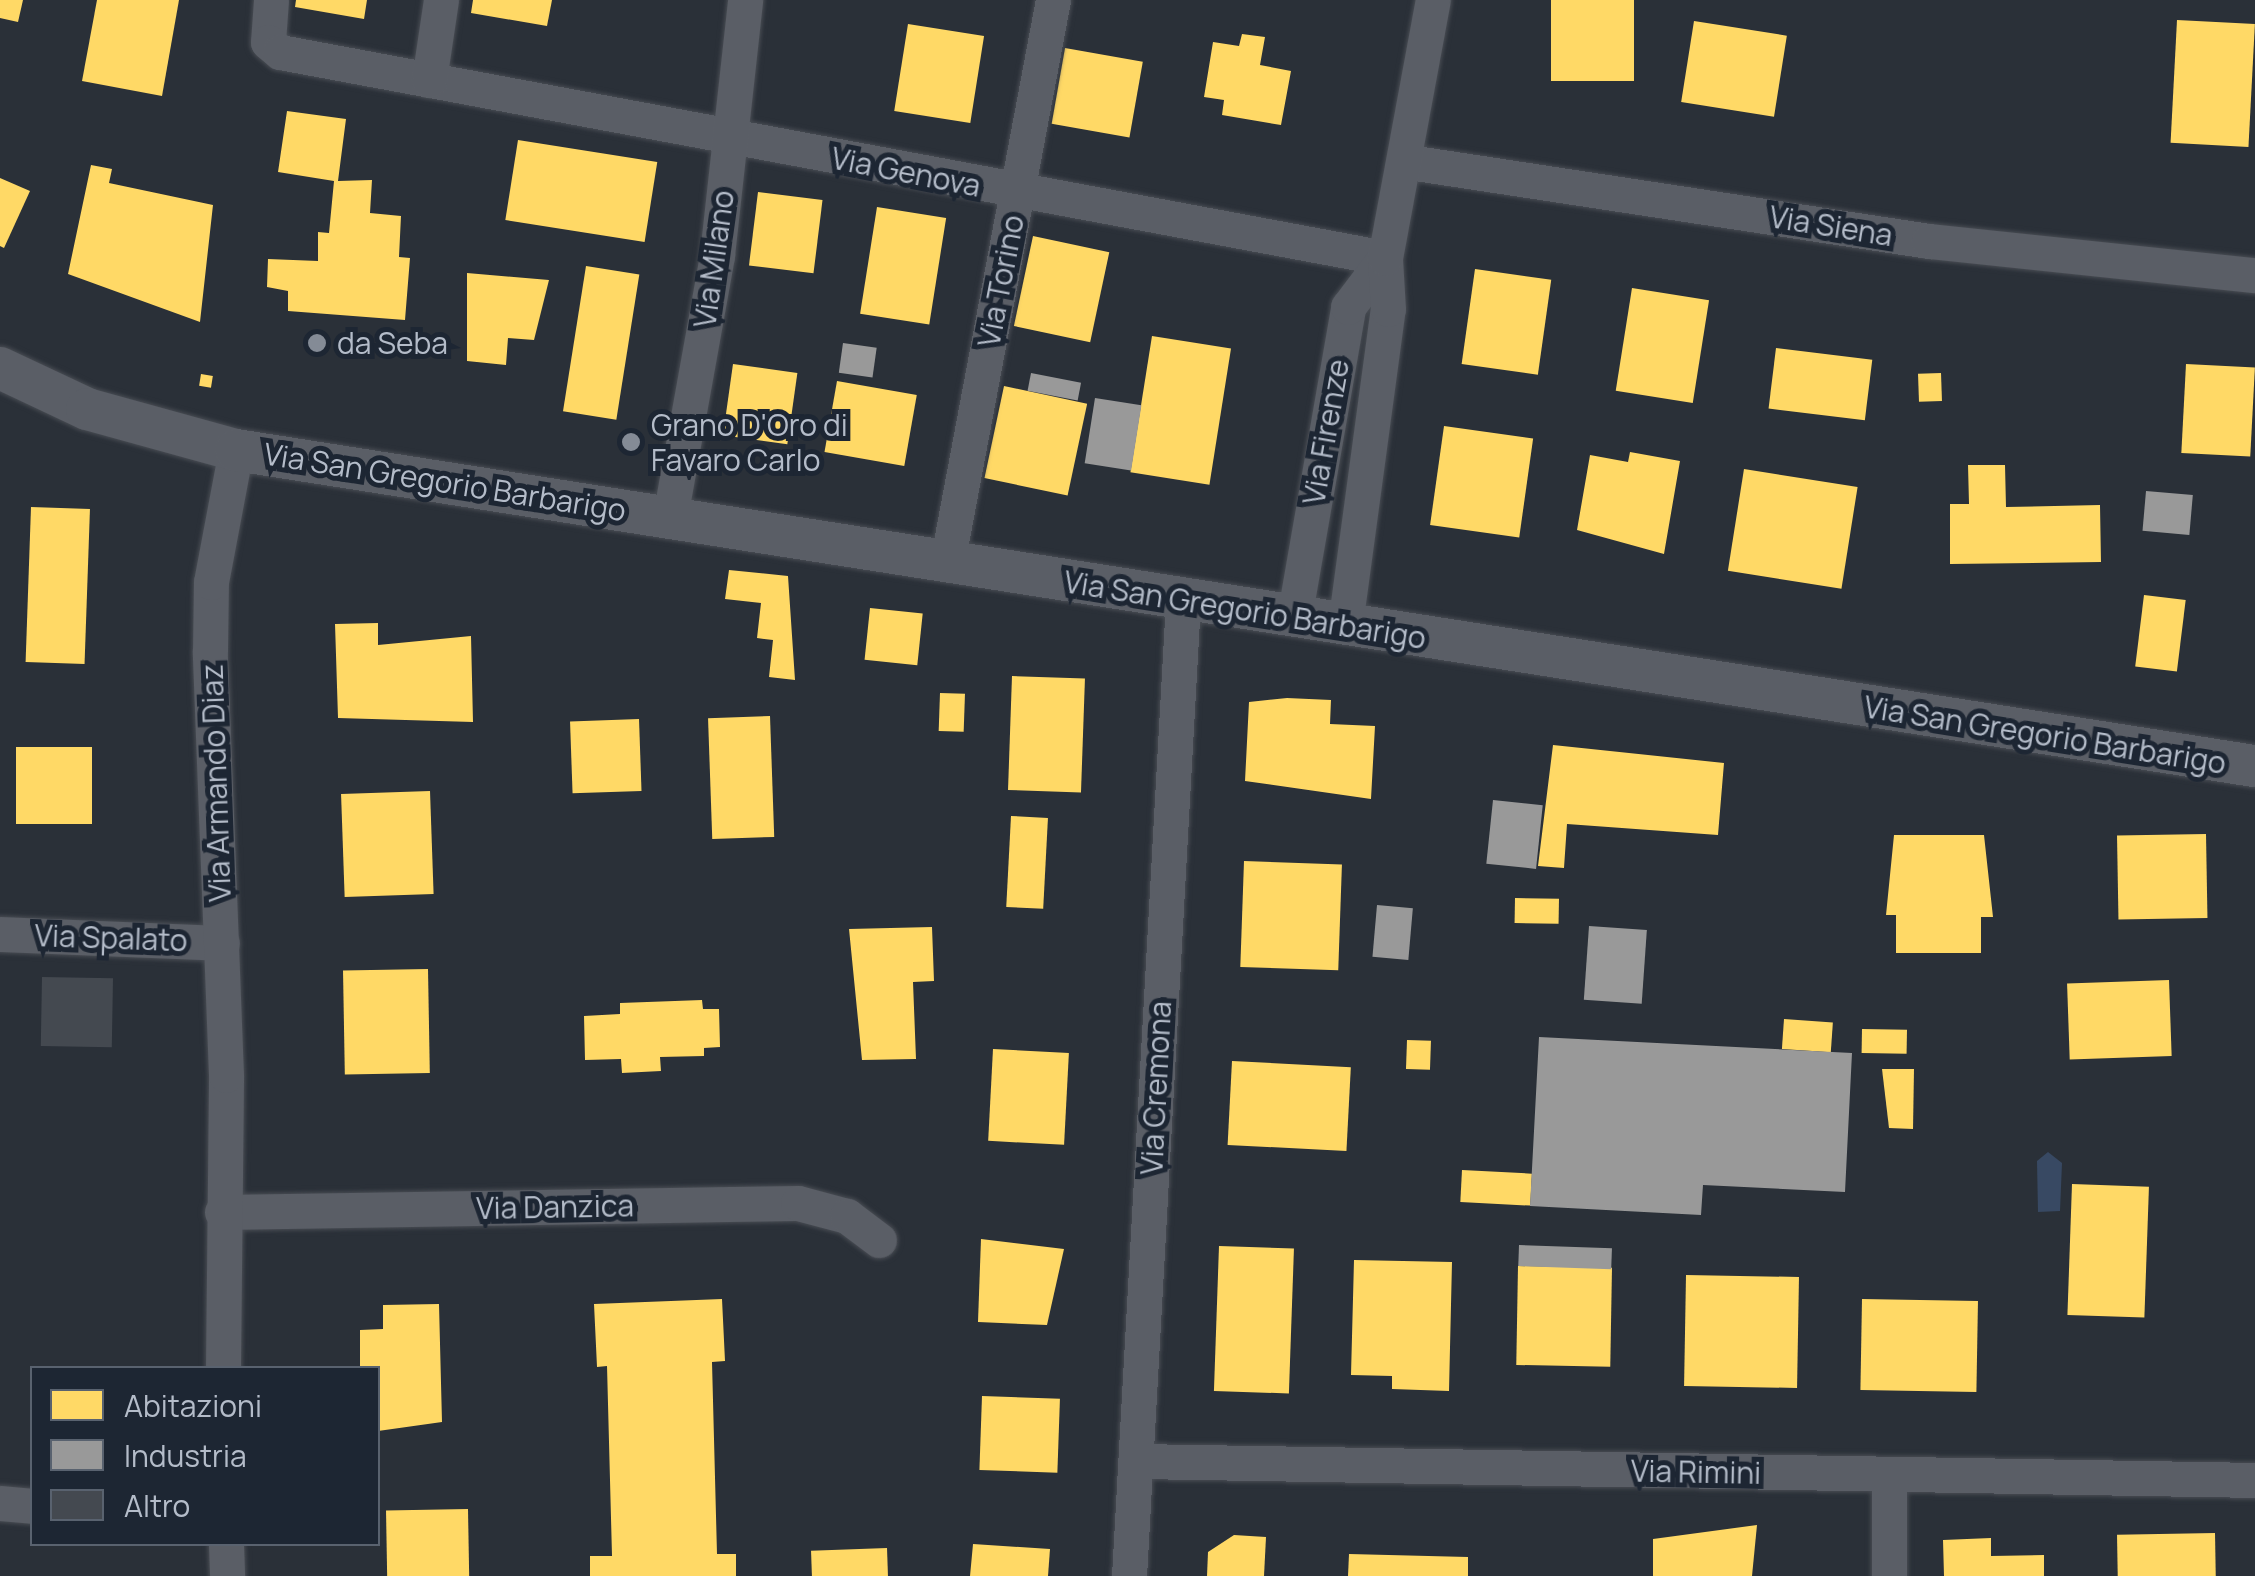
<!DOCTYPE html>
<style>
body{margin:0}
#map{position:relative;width:2255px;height:1576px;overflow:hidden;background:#2a3038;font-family:Manrope,sans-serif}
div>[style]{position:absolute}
.water>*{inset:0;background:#384963}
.homes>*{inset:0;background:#ffd966;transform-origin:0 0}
.industry>*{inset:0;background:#999;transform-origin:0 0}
.building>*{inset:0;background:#444950;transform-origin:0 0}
.roads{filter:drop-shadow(0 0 2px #484c53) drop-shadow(0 0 2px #484c53)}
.minor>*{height:35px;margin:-17.5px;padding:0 17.5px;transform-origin:17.5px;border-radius:17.5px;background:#5a5e66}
.tertiary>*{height:42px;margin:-21px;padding:0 21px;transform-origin:21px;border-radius:21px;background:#5a5e66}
.dots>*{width:28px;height:28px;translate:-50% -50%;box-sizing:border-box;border:5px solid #1d2633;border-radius:50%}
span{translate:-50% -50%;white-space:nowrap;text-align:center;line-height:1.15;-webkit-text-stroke:10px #1d2633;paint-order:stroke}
.street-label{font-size:30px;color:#b4bcc9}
.poi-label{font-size:30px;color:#b4bcc9}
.left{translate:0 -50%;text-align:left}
.legend{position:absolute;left:30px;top:1366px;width:350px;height:180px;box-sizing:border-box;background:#1d2633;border:2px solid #59626f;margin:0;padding:12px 18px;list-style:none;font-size:30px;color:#b4bcc9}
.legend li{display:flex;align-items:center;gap:20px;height:50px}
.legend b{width:50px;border:2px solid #59626f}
</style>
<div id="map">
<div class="water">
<div style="clip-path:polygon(2048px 1152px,2062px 1163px,2060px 1211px,2038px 1212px,2037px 1161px)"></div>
</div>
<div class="homes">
<div style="clip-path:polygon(0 0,23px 0,18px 22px,0 18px)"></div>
<div style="clip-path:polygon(97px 0,179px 0,162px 96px,82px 81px)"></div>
<div style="clip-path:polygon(296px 0,367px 0,364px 19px,295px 7px)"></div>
<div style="clip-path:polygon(473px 0,552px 0,547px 26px,471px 13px)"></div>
<div style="left:1551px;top:0;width:83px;height:81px"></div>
<div style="left:2177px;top:20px;width:78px;height:123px;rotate:3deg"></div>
<div style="left:1694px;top:21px;width:94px;height:82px;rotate:9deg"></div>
<div style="left:908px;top:24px;width:77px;height:88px;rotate:9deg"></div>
<div style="clip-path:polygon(1242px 34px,1265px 37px,1260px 65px,1291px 71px,1281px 125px,1222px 115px,1224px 100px,1204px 97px,1213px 42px,1239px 46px)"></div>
<div style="left:1065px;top:48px;width:79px;height:77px;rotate:10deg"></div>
<div style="clip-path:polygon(287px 111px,346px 119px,338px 181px,372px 180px,370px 213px,401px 216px,399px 257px,410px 258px,405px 320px,288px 311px,288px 291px,267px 287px,268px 259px,318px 261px,318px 232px,329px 233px,334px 181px,278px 172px)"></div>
<div style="left:518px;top:140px;width:141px;height:81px;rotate:9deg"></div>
<div style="clip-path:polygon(91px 165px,112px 169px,109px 183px,213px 205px,200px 322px,68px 274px)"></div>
<div style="clip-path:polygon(0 178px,30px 191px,4px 248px,0 246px)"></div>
<div style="left:758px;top:192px;width:65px;height:74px;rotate:7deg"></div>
<div style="left:877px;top:207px;width:70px;height:108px;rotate:9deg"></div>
<div style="left:1033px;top:236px;width:78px;height:92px;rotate:12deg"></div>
<div style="left:586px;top:266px;width:54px;height:147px;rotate:9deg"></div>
<div style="left:1475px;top:269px;width:77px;height:96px;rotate:8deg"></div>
<div style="clip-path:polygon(467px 273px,549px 280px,534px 340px,508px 338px,506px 365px,467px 361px)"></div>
<div style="left:1632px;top:288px;width:78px;height:104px;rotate:9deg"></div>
<div style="left:1152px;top:336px;width:80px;height:138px;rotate:9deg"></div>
<div style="left:1776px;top:348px;width:97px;height:61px;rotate:7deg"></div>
<div style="left:733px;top:364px;width:65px;height:72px;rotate:8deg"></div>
<div style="left:2186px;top:364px;width:69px;height:89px;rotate:3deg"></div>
<div style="left:1941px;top:373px;width:28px;height:23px;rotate:88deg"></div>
<div style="left:201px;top:374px;width:12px;height:12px;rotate:9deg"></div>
<div style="left:837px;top:381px;width:81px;height:72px;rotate:10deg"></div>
<div style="left:1004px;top:386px;width:85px;height:94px;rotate:12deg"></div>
<div style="left:1444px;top:426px;width:90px;height:100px;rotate:8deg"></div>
<div style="clip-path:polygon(1630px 452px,1680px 461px,1664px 554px,1577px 530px,1590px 455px,1628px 462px)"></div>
<div style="clip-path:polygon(1968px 465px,2005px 465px,2006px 507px,2100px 505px,2101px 562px,1950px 564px,1950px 504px,1969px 504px)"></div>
<div style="left:1744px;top:469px;width:115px;height:103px;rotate:9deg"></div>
<div style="left:31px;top:507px;width:59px;height:155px;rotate:2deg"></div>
<div style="clip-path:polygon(729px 570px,788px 576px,795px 680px,769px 677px,773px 640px,757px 638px,761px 603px,725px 599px)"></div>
<div style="left:2144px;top:595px;width:42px;height:72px;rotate:7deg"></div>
<div style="left:870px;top:608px;width:53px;height:52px;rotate:6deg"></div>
<div style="clip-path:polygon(378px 623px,378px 645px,471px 636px,473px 722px,338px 718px,335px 624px)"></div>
<div style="left:1012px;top:676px;width:73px;height:114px;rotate:2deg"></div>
<div style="left:940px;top:693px;width:25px;height:38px;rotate:2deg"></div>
<div style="clip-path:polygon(1287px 698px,1331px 700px,1330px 724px,1375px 726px,1371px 799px,1245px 781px,1249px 702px)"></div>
<div style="left:770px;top:716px;width:121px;height:62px;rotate:88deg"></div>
<div style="left:639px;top:719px;width:72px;height:69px;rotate:88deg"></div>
<div style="clip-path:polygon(1553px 745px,1724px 763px,1718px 835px,1567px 824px,1564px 868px,1538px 866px)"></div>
<div style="left:16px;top:747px;width:76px;height:77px"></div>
<div style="left:430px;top:791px;width:103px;height:89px;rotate:88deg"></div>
<div style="left:1011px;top:816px;width:37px;height:91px;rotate:3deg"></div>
<div style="left:2206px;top:834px;width:84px;height:89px;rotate:89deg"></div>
<div style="clip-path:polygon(1894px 835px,1984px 835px,1993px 917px,1981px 917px,1981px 953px,1896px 953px,1896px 915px,1886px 915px)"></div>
<div style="left:1244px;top:861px;width:98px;height:106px;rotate:2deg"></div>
<div style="left:1515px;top:898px;width:44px;height:25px;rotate:1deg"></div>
<div style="clip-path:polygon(932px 927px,934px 981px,913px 982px,916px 1059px,862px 1060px,849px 929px)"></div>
<div style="left:428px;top:969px;width:104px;height:85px;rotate:89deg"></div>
<div style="left:2169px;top:980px;width:76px;height:102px;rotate:88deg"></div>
<div style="clip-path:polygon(702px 1000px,703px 1009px,719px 1009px,720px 1047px,704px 1048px,704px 1056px,660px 1057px,661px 1071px,622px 1073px,621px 1059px,585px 1060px,584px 1016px,620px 1014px,620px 1003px)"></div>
<div style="left:1784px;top:1019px;width:49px;height:30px;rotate:4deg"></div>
<div style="left:1862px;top:1029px;width:45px;height:24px;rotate:1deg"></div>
<div style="left:1407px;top:1040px;width:24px;height:29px;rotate:2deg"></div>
<div style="left:993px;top:1049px;width:76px;height:92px;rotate:3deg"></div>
<div style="left:1232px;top:1061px;width:119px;height:84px;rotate:3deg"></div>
<div style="clip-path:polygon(1882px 1069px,1914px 1069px,1913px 1129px,1889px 1128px)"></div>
<div style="left:1462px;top:1170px;width:70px;height:32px;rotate:3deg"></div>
<div style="left:2072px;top:1184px;width:77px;height:131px;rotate:2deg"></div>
<div style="clip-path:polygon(981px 1239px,1064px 1249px,1047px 1325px,978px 1322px)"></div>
<div style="left:1219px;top:1246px;width:75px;height:145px;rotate:2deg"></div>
<div style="clip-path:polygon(1354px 1260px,1452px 1262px,1449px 1391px,1392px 1389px,1392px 1376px,1351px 1375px)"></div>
<div style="left:1518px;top:1266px;width:94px;height:99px;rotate:1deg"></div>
<div style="left:1686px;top:1275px;width:113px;height:111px;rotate:1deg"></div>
<div style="clip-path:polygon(722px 1299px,725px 1361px,712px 1362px,717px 1554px,736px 1554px,736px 1576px,590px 1576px,590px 1556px,612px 1556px,607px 1366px,597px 1367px,594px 1304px)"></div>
<div style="left:1862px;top:1299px;width:116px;height:91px;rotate:1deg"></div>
<div style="clip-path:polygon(439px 1304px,442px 1422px,378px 1431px,378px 1368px,360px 1368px,360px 1330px,383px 1329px,383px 1305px)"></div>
<div style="left:982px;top:1396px;width:78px;height:74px;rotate:2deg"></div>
<div style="left:468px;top:1509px;width:67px;height:82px;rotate:89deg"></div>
<div style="clip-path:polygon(1757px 1525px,1752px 1576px,1653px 1576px,1653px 1539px)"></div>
<div style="left:2215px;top:1533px;width:43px;height:98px;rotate:89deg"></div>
<div style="clip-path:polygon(1234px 1535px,1266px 1537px,1264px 1576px,1207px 1576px,1208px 1552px)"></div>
<div style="clip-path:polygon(1991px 1538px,1991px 1556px,2044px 1555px,2044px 1576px,1944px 1576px,1943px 1540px)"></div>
<div style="clip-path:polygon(973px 1544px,1050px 1549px,1048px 1576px,970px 1576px)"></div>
<div style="left:887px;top:1548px;width:28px;height:76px;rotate:88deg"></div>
<div style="clip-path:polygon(1349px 1554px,1468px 1557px,1468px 1576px,1348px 1576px)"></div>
</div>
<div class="industry">
<div style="left:843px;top:343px;width:34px;height:30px;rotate:8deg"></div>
<div style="left:1031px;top:373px;width:51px;height:18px;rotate:11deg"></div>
<div style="left:1095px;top:398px;width:47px;height:66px;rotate:9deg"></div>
<div style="left:2146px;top:491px;width:47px;height:40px;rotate:5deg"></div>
<div style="left:1493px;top:800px;width:50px;height:64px;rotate:6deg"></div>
<div style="left:1377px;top:905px;width:36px;height:52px;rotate:5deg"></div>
<div style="left:1589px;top:926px;width:58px;height:74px;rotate:4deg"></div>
<div style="clip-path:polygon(1539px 1037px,1852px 1053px,1845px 1192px,1703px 1185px,1701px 1215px,1530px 1206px)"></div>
<div style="left:1519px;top:1245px;width:93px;height:21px;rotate:2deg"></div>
</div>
<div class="building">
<div style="left:42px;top:977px;width:71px;height:69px;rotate:1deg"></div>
</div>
<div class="roads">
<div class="minor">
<div style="left:271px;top:0;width:42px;rotate:94.1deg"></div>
<div style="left:268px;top:42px;width:16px;rotate:40deg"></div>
<div style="left:280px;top:52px;width:1124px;rotate:10.56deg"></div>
<div style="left:429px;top:80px;width:81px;rotate:-81.5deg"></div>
<div style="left:1409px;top:162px;width:526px;rotate:8.64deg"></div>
<div style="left:1929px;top:241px;width:328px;rotate:6deg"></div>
<div style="left:670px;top:517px;width:266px;rotate:-79.8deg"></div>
<div style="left:717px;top:255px;width:257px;rotate:-83.7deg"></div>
<div style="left:947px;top:563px;width:573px;rotate:-79.34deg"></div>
<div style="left:1294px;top:618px;width:316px;rotate:-80.1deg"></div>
<div style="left:1348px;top:307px;width:61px;rotate:-52.9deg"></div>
<div style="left:1345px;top:625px;width:319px;rotate:-82.3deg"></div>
<div style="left:1388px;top:309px;width:51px;rotate:-93.4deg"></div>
<div style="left:1385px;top:258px;width:262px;rotate:-79.5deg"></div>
<div style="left:0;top:934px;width:222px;rotate:2.3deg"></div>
<div style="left:222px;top:1212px;width:576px;rotate:-0.9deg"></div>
<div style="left:798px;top:1203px;width:51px;rotate:14.9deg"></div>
<div style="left:847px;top:1216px;width:40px;rotate:37deg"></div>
<div style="left:223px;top:1368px;width:293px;rotate:-89.4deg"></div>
<div style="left:226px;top:1075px;width:424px;rotate:-92.2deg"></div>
<div style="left:210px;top:651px;width:69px;rotate:-89.2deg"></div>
<div style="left:211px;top:582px;width:134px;rotate:-79.3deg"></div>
<div style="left:1137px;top:1461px;width:1118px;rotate:0.97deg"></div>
<div style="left:1889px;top:1476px;width:100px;rotate:90deg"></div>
<div style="left:0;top:1503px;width:32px;rotate:5deg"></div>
<div style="left:226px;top:1544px;width:32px;rotate:88deg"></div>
<div style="left:1129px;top:1576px;width:976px;rotate:-86.83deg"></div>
</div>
<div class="tertiary">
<div style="left:0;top:368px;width:96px;rotate:25.2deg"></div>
<div style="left:87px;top:409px;width:155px;rotate:15.4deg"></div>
<div style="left:236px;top:450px;width:2044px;rotate:8.9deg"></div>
</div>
</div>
<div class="dots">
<div style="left:317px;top:343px;background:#848b96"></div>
<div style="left:631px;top:442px;background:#848b96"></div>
</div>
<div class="street-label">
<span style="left:906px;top:172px;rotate:11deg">Via Genova</span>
<span style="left:1831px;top:226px;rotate:9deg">Via Siena</span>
<span style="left:714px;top:259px;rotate:-82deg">Via Milano</span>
<span style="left:1001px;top:281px;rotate:-79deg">Via Torino</span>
<span style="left:1326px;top:432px;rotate:-80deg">Via Firenze</span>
<span style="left:445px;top:482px;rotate:9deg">Via San Gregorio Barbarigo</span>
<span style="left:1245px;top:610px;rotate:9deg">Via San Gregorio Barbarigo</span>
<span style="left:2045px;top:735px;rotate:9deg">Via San Gregorio Barbarigo</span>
<span style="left:216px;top:783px;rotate:-92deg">Via Armando Diaz</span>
<span style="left:111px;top:938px;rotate:2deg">Via Spalato</span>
<span style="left:1156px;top:1088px;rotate:-87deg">Via Cremona</span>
<span style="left:555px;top:1207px;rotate:-1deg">Via Danzica</span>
<span style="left:1696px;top:1472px;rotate:1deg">Via Rimini</span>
</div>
<div class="poi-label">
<span class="left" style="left:337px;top:343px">da Seba</span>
<span class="left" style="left:651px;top:442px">Grano D'Oro di<br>Favaro Carlo</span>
</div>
<ul class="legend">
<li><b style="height:28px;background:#ffd966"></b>Abitazioni</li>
<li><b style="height:28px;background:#999"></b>Industria</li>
<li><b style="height:28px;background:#444950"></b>Altro</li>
</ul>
</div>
